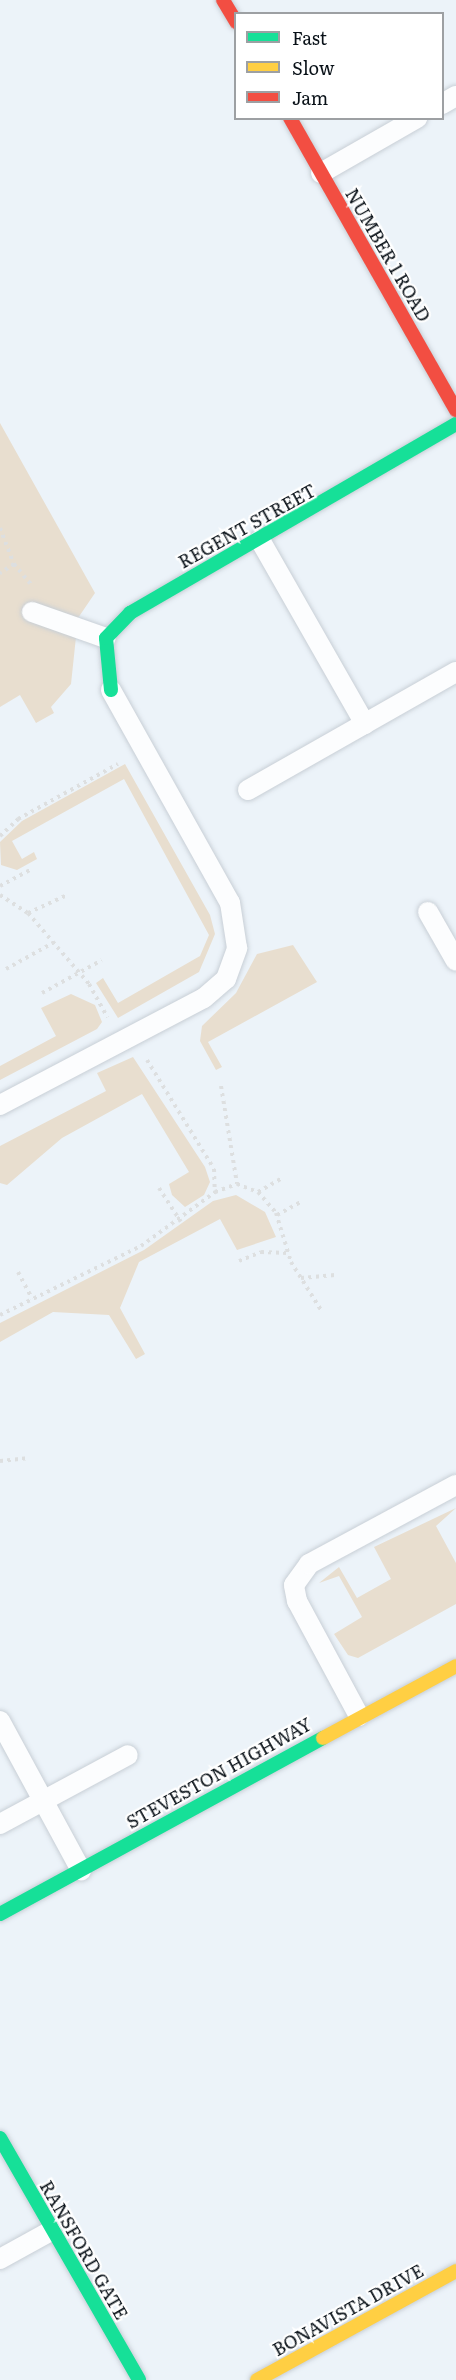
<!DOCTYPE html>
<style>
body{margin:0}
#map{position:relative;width:456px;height:2380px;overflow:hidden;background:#ecf3f9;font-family:Literata,serif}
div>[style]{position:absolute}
.green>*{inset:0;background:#e8decf}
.path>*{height:4px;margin-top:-2px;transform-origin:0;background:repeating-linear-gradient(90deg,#dddfe0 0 3px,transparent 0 7.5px)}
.roads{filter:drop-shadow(0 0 2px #c8cfd6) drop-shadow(0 0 2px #c8cfd6)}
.lane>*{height:20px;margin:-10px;padding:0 10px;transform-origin:10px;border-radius:10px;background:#fcfdfe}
.fast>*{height:14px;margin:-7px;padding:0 7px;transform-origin:7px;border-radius:7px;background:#16e098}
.slow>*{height:14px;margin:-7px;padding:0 7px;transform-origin:7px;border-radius:7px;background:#ffcf43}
.jam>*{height:14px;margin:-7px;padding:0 7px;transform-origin:7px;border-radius:7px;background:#f24e42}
span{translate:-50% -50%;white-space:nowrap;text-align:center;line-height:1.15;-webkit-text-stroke:4.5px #fff;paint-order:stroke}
.street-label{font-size:18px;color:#091118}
.legend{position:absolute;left:234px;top:12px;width:210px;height:108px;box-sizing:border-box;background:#fff;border:2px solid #9da0a3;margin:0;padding:8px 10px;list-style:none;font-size:18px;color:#091118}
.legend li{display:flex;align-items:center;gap:12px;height:30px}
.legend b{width:30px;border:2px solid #9da0a3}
</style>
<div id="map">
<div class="green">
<div style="clip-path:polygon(0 423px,95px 593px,78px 618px,71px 684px,51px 707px,54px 713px,36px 723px,20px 695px,0 707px)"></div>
<div style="clip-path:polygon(125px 764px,210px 915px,215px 934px,199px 972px,118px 1018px,96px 983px,103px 978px,118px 1003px,200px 956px,209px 935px,124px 779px,12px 841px,22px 859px,34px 852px,37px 859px,17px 870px,1px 865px,0 842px,22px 821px)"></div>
<div style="clip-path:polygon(293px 945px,317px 982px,208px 1042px,222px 1067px,216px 1070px,200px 1041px,202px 1026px,236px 993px,257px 954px)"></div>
<div style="clip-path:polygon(71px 994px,95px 1005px,102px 1022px,97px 1029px,0 1080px,0 1066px,56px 1036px,41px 1008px)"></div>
<div style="clip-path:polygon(133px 1057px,205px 1167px,210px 1182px,204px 1195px,185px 1207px,172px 1195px,169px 1184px,189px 1172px,142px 1094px,62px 1138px,7px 1185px,0 1183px,0 1146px,106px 1091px,97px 1073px)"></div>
<div style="clip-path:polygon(236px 1195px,265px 1212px,276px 1237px,237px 1250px,220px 1219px,139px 1262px,120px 1308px,145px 1354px,136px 1359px,109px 1315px,53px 1312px,0 1342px,0 1323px,144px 1250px,213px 1201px)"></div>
<div style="clip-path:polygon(456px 1508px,436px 1526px,456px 1563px,456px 1604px,358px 1658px,348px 1655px,334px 1634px,362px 1617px,339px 1576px,319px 1583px,339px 1567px,357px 1598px,391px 1579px,374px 1547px)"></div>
</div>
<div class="path">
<div style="left:0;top:528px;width:39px;rotate:69deg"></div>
<div style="left:14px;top:564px;width:17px;rotate:147deg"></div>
<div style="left:14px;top:564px;width:26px;rotate:50deg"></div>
<div style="left:0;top:836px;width:25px;rotate:-43deg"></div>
<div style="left:18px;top:819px;width:114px;rotate:-28.8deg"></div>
<div style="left:0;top:886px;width:36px;rotate:-28deg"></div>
<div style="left:0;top:895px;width:33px;rotate:33deg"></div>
<div style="left:28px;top:913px;width:94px;rotate:49.3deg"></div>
<div style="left:89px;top:984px;width:38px;rotate:61deg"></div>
<div style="left:28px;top:913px;width:41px;rotate:-24.7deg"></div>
<div style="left:6px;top:969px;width:54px;rotate:-29deg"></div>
<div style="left:42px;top:993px;width:68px;rotate:-28.8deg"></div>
<div style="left:147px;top:1060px;width:128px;rotate:58.4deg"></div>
<div style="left:214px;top:1169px;width:23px;rotate:88deg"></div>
<div style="left:221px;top:1086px;width:99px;rotate:80.7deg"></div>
<div style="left:237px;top:1184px;width:22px;rotate:21deg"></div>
<div style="left:258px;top:1192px;width:28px;rotate:49deg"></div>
<div style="left:276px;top:1213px;width:51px;rotate:73deg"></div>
<div style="left:291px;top:1262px;width:57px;rotate:58deg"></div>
<div style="left:159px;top:1188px;width:40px;rotate:57.1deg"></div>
<div style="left:258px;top:1192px;width:28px;rotate:-30deg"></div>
<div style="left:277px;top:1215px;width:26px;rotate:-29deg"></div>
<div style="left:239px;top:1261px;width:24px;rotate:-22deg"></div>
<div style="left:261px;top:1252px;width:27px;rotate:2deg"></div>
<div style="left:18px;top:1272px;width:30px;rotate:62deg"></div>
<div style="left:301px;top:1278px;width:37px;rotate:-5deg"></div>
<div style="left:0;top:1315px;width:157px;rotate:-26.1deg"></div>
<div style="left:141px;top:1246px;width:92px;rotate:-36.1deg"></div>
<div style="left:215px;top:1192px;width:23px;rotate:-20deg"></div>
<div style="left:0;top:1461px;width:27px;rotate:-6deg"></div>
</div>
<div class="roads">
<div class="lane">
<div style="left:442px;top:104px;width:16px;rotate:-30deg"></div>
<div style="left:321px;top:173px;width:111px;rotate:-29.8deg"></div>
<div style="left:260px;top:540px;width:212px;rotate:60.3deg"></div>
<div style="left:32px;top:612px;width:78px;rotate:19.4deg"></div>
<div style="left:248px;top:790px;width:239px;rotate:-29.6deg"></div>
<div style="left:428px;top:912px;width:56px;rotate:60.3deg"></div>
<div style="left:0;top:1105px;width:230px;rotate:-27.7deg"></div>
<div style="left:204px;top:998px;width:29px;rotate:-41deg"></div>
<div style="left:226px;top:979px;width:33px;rotate:-70deg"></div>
<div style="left:237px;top:948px;width:46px;rotate:-98.8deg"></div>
<div style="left:230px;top:903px;width:244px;rotate:-119.2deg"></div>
<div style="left:359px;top:1716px;width:131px;rotate:-118.3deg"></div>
<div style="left:297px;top:1601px;width:16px;rotate:-101deg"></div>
<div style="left:294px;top:1585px;width:26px;rotate:-54deg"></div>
<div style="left:309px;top:1564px;width:167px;rotate:-28.3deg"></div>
<div style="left:0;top:1721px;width:170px;rotate:61.5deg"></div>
<div style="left:0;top:1824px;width:145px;rotate:-28.3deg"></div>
<div style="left:0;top:2259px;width:58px;rotate:-28.8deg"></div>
</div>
<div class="fast">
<div style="left:111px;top:690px;width:52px;rotate:-95.5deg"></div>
<div style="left:106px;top:638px;width:35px;rotate:-46deg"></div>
<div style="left:130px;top:613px;width:377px;rotate:-30.1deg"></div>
<div style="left:0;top:1914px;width:368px;rotate:-28.6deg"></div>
<div style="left:0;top:2138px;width:279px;rotate:60.1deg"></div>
</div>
<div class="slow">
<div style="left:323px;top:1738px;width:151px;rotate:-28.4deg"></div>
<div style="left:257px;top:2380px;width:227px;rotate:-28.7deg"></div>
</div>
<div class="jam">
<div style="left:223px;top:0;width:26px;rotate:59deg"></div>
<div style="left:290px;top:118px;width:336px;rotate:60.4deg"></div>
</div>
</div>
<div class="street-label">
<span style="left:388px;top:255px;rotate:60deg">NUMBER 1 ROAD</span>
<span style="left:247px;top:526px;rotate:-29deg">REGENT STREET</span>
<span style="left:219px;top:1773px;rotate:-29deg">STEVESTON HIGHWAY</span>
<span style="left:84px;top:2250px;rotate:60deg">RANSFORD GATE</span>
<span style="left:348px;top:2310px;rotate:-29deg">BONAVISTA DRIVE</span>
</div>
<ul class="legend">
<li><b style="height:8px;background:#16e098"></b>Fast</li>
<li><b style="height:8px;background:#ffcf43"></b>Slow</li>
<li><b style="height:8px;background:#f24e42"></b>Jam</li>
</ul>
</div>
